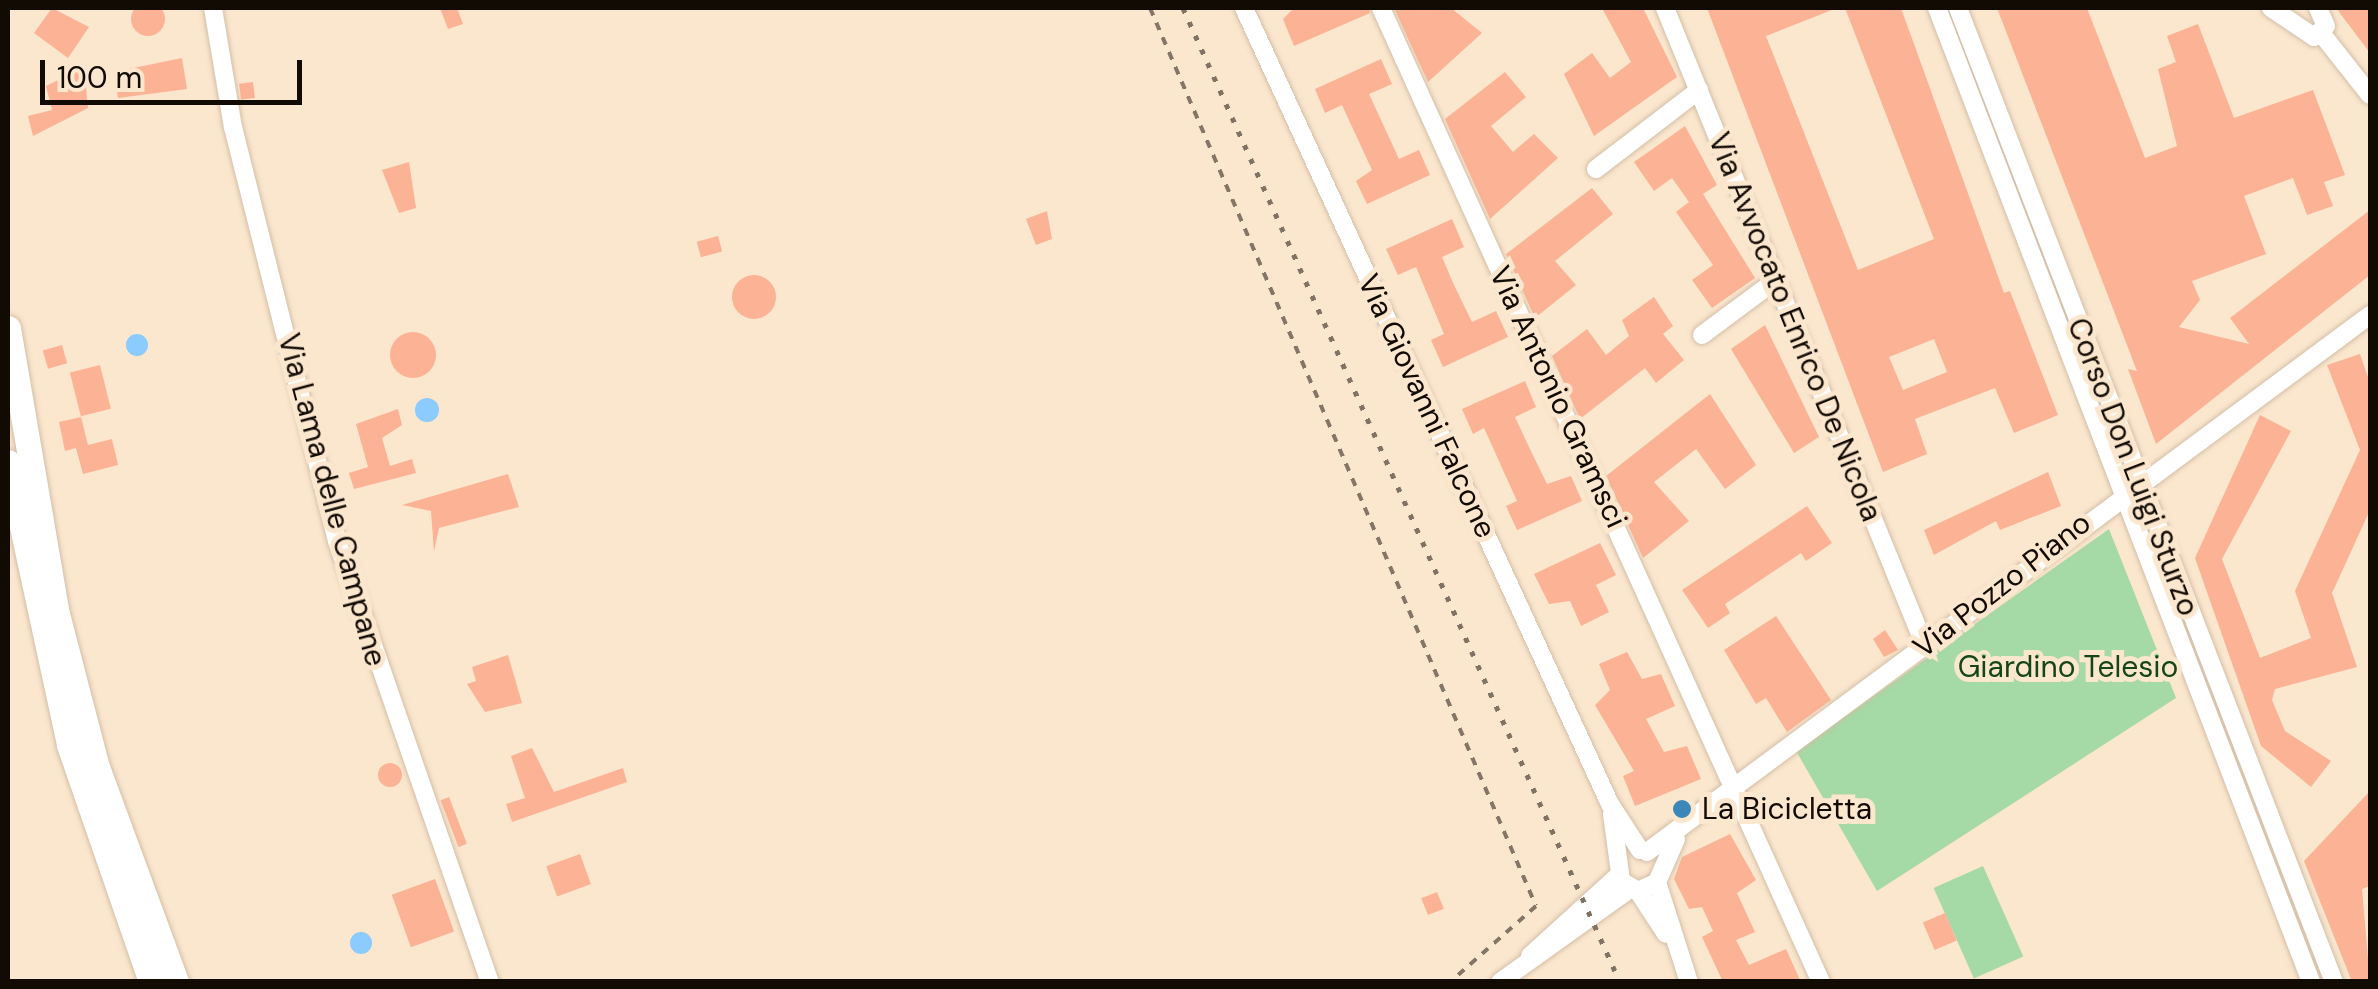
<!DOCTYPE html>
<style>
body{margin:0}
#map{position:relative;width:2378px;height:989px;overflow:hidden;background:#fbe6ce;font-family:"DM Sans",sans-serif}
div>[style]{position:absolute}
.green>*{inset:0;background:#a5d9a5;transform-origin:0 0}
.water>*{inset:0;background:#8bcbfd}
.round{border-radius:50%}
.building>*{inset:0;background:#fcb294;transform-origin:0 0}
.path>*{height:4px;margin-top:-2px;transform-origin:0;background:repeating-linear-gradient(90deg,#847667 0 8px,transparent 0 16px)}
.roads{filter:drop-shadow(0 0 2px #d3bfa7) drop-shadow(0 0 2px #d3bfa7)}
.minor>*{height:18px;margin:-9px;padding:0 9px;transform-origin:9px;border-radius:9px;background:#fff}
.highway>*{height:25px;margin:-12.5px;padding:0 12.5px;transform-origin:12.5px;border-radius:12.5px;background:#fff}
.rail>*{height:5px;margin-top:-2.5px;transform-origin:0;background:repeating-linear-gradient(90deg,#817364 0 5px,transparent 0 15px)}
.dots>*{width:28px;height:28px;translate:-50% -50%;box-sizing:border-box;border:5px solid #fbe6ce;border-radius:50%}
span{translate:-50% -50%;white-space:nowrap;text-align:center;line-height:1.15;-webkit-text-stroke:10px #fbe6ce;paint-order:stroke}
.street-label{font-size:30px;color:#120b04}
.park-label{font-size:30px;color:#144619}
.poi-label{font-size:30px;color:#120b04}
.left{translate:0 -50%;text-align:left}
.frame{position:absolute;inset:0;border:10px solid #120b04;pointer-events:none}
.scale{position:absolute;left:40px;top:60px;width:262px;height:45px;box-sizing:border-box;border:5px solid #120b04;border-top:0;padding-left:12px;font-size:30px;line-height:35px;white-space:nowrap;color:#120b04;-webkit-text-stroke:8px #fbe6ce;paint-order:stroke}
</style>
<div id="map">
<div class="green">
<div style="clip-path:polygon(2109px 529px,2176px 698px,1877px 891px,1796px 751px)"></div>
<div style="left:1983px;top:866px;width:99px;height:54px;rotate:66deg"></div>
</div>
<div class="water">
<div class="round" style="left:126px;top:334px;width:22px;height:22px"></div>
<div class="round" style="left:415px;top:398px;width:24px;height:24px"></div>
<div class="round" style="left:350px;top:932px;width:22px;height:22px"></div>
</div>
<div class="building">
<div class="round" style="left:131px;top:2px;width:34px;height:34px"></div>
<div style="clip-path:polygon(52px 8px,89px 27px,68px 58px,34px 33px)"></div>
<div style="clip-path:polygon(440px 8px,457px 8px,463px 24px,448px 29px)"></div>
<div style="clip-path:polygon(1294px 8px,1369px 8px,1370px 13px,1294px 46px,1283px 19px)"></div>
<div style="clip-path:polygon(1394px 8px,1451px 8px,1482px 33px,1428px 82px)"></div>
<div style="clip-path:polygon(1602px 8px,1643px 8px,1677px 77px,1594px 136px,1564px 74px,1592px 53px,1610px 78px,1631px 62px)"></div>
<div style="clip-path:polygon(evenodd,1707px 8px,1837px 8px,1766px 36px,1858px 270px,1934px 239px,1845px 8px,1901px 8px,2004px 293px,2010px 291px,2058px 415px,2014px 433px,1995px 388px,1915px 419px,1927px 454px,1883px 472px,1707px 8px,1934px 339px,1947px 372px,1903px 390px,1889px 357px,1934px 339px)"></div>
<div style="clip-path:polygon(1997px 8px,2087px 8px,2145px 158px,2177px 146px,2158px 69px,2176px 62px,2167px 36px,2198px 24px,2234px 118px,2313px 90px,2345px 175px,2324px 182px,2333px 206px,2307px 215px,2293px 178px,2244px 196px,2266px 254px,2192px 281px,2200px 300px,2179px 327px,2249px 344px,2230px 318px,2370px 210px,2370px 275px,2156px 444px,2128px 369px,2137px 371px)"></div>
<div style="clip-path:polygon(2336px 8px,2370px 8px,2370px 53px)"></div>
<div style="clip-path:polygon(182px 58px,187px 89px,118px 98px,114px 72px)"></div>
<div style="clip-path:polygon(1381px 59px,1392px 84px,1369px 94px,1399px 159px,1419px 150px,1430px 175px,1367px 204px,1356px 181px,1372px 170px,1342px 105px,1325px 113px,1315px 89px)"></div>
<div style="clip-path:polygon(84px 67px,88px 108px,33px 136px,28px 116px,52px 110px,46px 86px)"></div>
<div style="clip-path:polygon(1505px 72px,1526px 97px,1491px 126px,1513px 152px,1534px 134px,1558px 158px,1490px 219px,1445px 119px)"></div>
<div style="left:253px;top:82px;width:16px;height:14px;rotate:83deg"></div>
<div style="clip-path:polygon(1685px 126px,1717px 185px,1703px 194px,1755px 278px,1712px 308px,1692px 280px,1713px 265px,1676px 212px,1689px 202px,1672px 178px,1654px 191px,1634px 162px)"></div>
<div style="clip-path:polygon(409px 162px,416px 208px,399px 213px,382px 170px)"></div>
<div style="clip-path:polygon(1592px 188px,1613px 214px,1555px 261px,1576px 285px,1535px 318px,1506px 254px)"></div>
<div style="clip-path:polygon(1047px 211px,1052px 239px,1036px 245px,1026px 219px)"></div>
<div style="clip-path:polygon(1452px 219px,1464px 247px,1442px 257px,1454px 285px,1472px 322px,1496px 311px,1508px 337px,1443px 367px,1431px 340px,1444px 334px,1416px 267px,1398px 275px,1386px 249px)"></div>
<div style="left:718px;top:236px;width:16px;height:22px;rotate:75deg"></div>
<div class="round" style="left:732px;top:275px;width:44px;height:44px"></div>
<div style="clip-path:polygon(1654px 297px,1673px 326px,1663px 334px,1684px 360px,1656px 383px,1645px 368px,1580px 419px,1552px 356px,1587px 329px,1606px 355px,1629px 336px,1622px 320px)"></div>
<div style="clip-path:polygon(1765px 325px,1819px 437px,1794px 453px,1731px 349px)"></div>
<div class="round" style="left:390px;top:332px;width:46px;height:46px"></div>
<div style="left:62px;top:345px;width:19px;height:20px;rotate:74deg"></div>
<div style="clip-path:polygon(2360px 354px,2370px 383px,2370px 510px,2332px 593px,2357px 667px,2275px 689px,2272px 700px,2285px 731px,2331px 761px,2311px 787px,2261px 746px,2195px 558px,2260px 415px,2291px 431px,2222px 559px,2260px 658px,2311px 638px,2295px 591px,2360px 450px,2327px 365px)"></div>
<div style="left:100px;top:365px;width:45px;height:31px;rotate:76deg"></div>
<div style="clip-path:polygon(1525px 381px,1536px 407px,1515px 417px,1529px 447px,1547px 484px,1571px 476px,1582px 501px,1517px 530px,1506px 506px,1517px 501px,1484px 428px,1473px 434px,1462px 409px)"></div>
<div style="clip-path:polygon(1710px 394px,1756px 465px,1725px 489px,1696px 449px,1654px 482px,1689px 521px,1643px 558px,1606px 476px)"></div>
<div style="clip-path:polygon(398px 409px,402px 425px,382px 438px,390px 466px,412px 459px,416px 473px,354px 489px,349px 473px,368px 467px,356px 424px)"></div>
<div style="clip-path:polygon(81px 417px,88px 445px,112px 439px,118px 465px,83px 474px,76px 448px,65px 451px,59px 422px)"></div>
<div style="clip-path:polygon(2048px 472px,2061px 506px,2000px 530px,1996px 521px,1934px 555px,1924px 530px)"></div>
<div style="clip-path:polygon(508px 474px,519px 507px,439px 528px,434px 551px,431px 511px,402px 505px)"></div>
<div style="clip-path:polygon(1807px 506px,1832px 543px,1806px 561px,1801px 553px,1725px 604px,1730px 613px,1708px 628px,1682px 590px)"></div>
<div style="clip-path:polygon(1600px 543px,1616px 575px,1596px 585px,1609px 612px,1581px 626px,1570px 601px,1549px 604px,1534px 574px)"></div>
<div style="clip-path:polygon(1776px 616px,1831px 700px,1787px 732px,1766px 698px,1756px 704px,1724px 650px)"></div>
<div style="clip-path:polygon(1885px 630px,1898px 650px,1884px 657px,1873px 639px)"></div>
<div style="clip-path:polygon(1627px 652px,1642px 679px,1661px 674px,1675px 706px,1646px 719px,1664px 752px,1687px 746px,1701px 779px,1635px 806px,1623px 776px,1634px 771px,1595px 705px,1610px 690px,1599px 664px)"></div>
<div style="clip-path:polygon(508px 655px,522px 703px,485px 712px,467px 684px,476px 681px,472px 667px)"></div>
<div style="clip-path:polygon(532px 748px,554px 792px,623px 768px,627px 782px,512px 822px,506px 804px,525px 798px,511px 756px)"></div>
<div class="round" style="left:378px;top:763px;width:24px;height:24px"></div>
<div style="clip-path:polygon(2370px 791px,2370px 886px,2362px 889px,2370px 982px,2352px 982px,2304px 861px)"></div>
<div style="left:449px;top:797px;width:50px;height:9px;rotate:69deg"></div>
<div style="clip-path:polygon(1730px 834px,1756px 880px,1737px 893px,1755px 932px,1736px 940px,1749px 965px,1786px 949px,1801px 982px,1723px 982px,1702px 937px,1713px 931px,1702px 907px,1689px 909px,1674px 879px,1682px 857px)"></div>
<div style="left:580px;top:854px;width:32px;height:36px;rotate:70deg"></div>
<div style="left:435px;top:879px;width:56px;height:46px;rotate:70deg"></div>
<div style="left:1437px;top:892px;width:18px;height:17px;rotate:68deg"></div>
<div style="left:1945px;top:913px;width:30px;height:24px;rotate:67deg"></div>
</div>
<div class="path">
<div style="left:1150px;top:8px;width:977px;rotate:66.74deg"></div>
<div style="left:1536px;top:906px;width:115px;rotate:138.5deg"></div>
</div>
<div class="roads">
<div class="minor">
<div style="left:213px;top:8px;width:121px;rotate:80.5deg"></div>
<div style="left:233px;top:127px;width:427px;rotate:75.9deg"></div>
<div style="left:337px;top:541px;width:467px;rotate:70.9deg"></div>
<div style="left:1244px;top:8px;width:876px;rotate:65.31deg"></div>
<div style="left:1610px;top:804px;width:55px;rotate:56.9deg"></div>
<div style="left:1381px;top:8px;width:1069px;rotate:65.69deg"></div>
<div style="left:1665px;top:8px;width:689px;rotate:67.83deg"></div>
<div style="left:1937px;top:8px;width:1043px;rotate:68.99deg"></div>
<div style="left:1958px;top:8px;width:1044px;rotate:68.89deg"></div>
<div style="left:2271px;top:8px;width:52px;rotate:34deg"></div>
<div style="left:2314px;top:37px;width:16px;rotate:-43deg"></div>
<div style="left:2326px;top:26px;width:20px;rotate:-114deg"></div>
<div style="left:2321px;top:33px;width:79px;rotate:51.7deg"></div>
<div style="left:1596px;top:169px;width:130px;rotate:-37.5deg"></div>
<div style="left:1702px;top:335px;width:92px;rotate:-36.6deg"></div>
<div style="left:1612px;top:814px;width:68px;rotate:82.3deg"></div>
<div style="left:1621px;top:881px;width:20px;rotate:30deg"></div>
<div style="left:1638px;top:891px;width:21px;rotate:-25deg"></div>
<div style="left:1676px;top:839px;width:47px;rotate:113.8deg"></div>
<div style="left:1657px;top:882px;width:105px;rotate:72.3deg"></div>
<div style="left:1647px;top:852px;width:901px;rotate:-36.6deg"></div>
<div style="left:1638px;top:891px;width:51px;rotate:56.9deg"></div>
<div style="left:1530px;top:956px;width:120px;rotate:-42.3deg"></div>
<div style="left:1500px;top:982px;width:160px;rotate:-35.6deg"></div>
</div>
<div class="highway">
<div style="left:8px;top:328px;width:286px;rotate:80.3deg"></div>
<div style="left:56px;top:610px;width:162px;rotate:75.4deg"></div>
<div style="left:97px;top:767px;width:229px;rotate:69.8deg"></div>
<div style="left:8px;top:462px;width:289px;rotate:77.8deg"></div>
<div style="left:69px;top:745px;width:251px;rotate:70.9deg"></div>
</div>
</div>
<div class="rail">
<div style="left:1183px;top:8px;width:1068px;rotate:65.84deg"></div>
</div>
<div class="dots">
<div style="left:1682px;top:809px;background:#3c87ba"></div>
</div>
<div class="street-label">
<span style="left:1795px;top:327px;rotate:68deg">Via Avvocato Enrico De Nicola</span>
<span style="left:1558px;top:397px;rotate:65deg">Via Antonio Gramsci</span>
<span style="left:1427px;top:406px;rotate:65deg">Via Giovanni Falcone</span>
<span style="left:2133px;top:467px;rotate:69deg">Corso Don Luigi Sturzo</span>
<span style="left:332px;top:500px;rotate:75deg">Via Lama delle Campane</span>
<span style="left:2002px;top:585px;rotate:-38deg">Via Pozzo Piano</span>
</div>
<div class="park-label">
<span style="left:2068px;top:667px">Giardino Telesio</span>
</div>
<div class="poi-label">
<span class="left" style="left:1702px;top:809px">La Bicicletta</span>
</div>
<div class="frame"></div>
<div class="scale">100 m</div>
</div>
